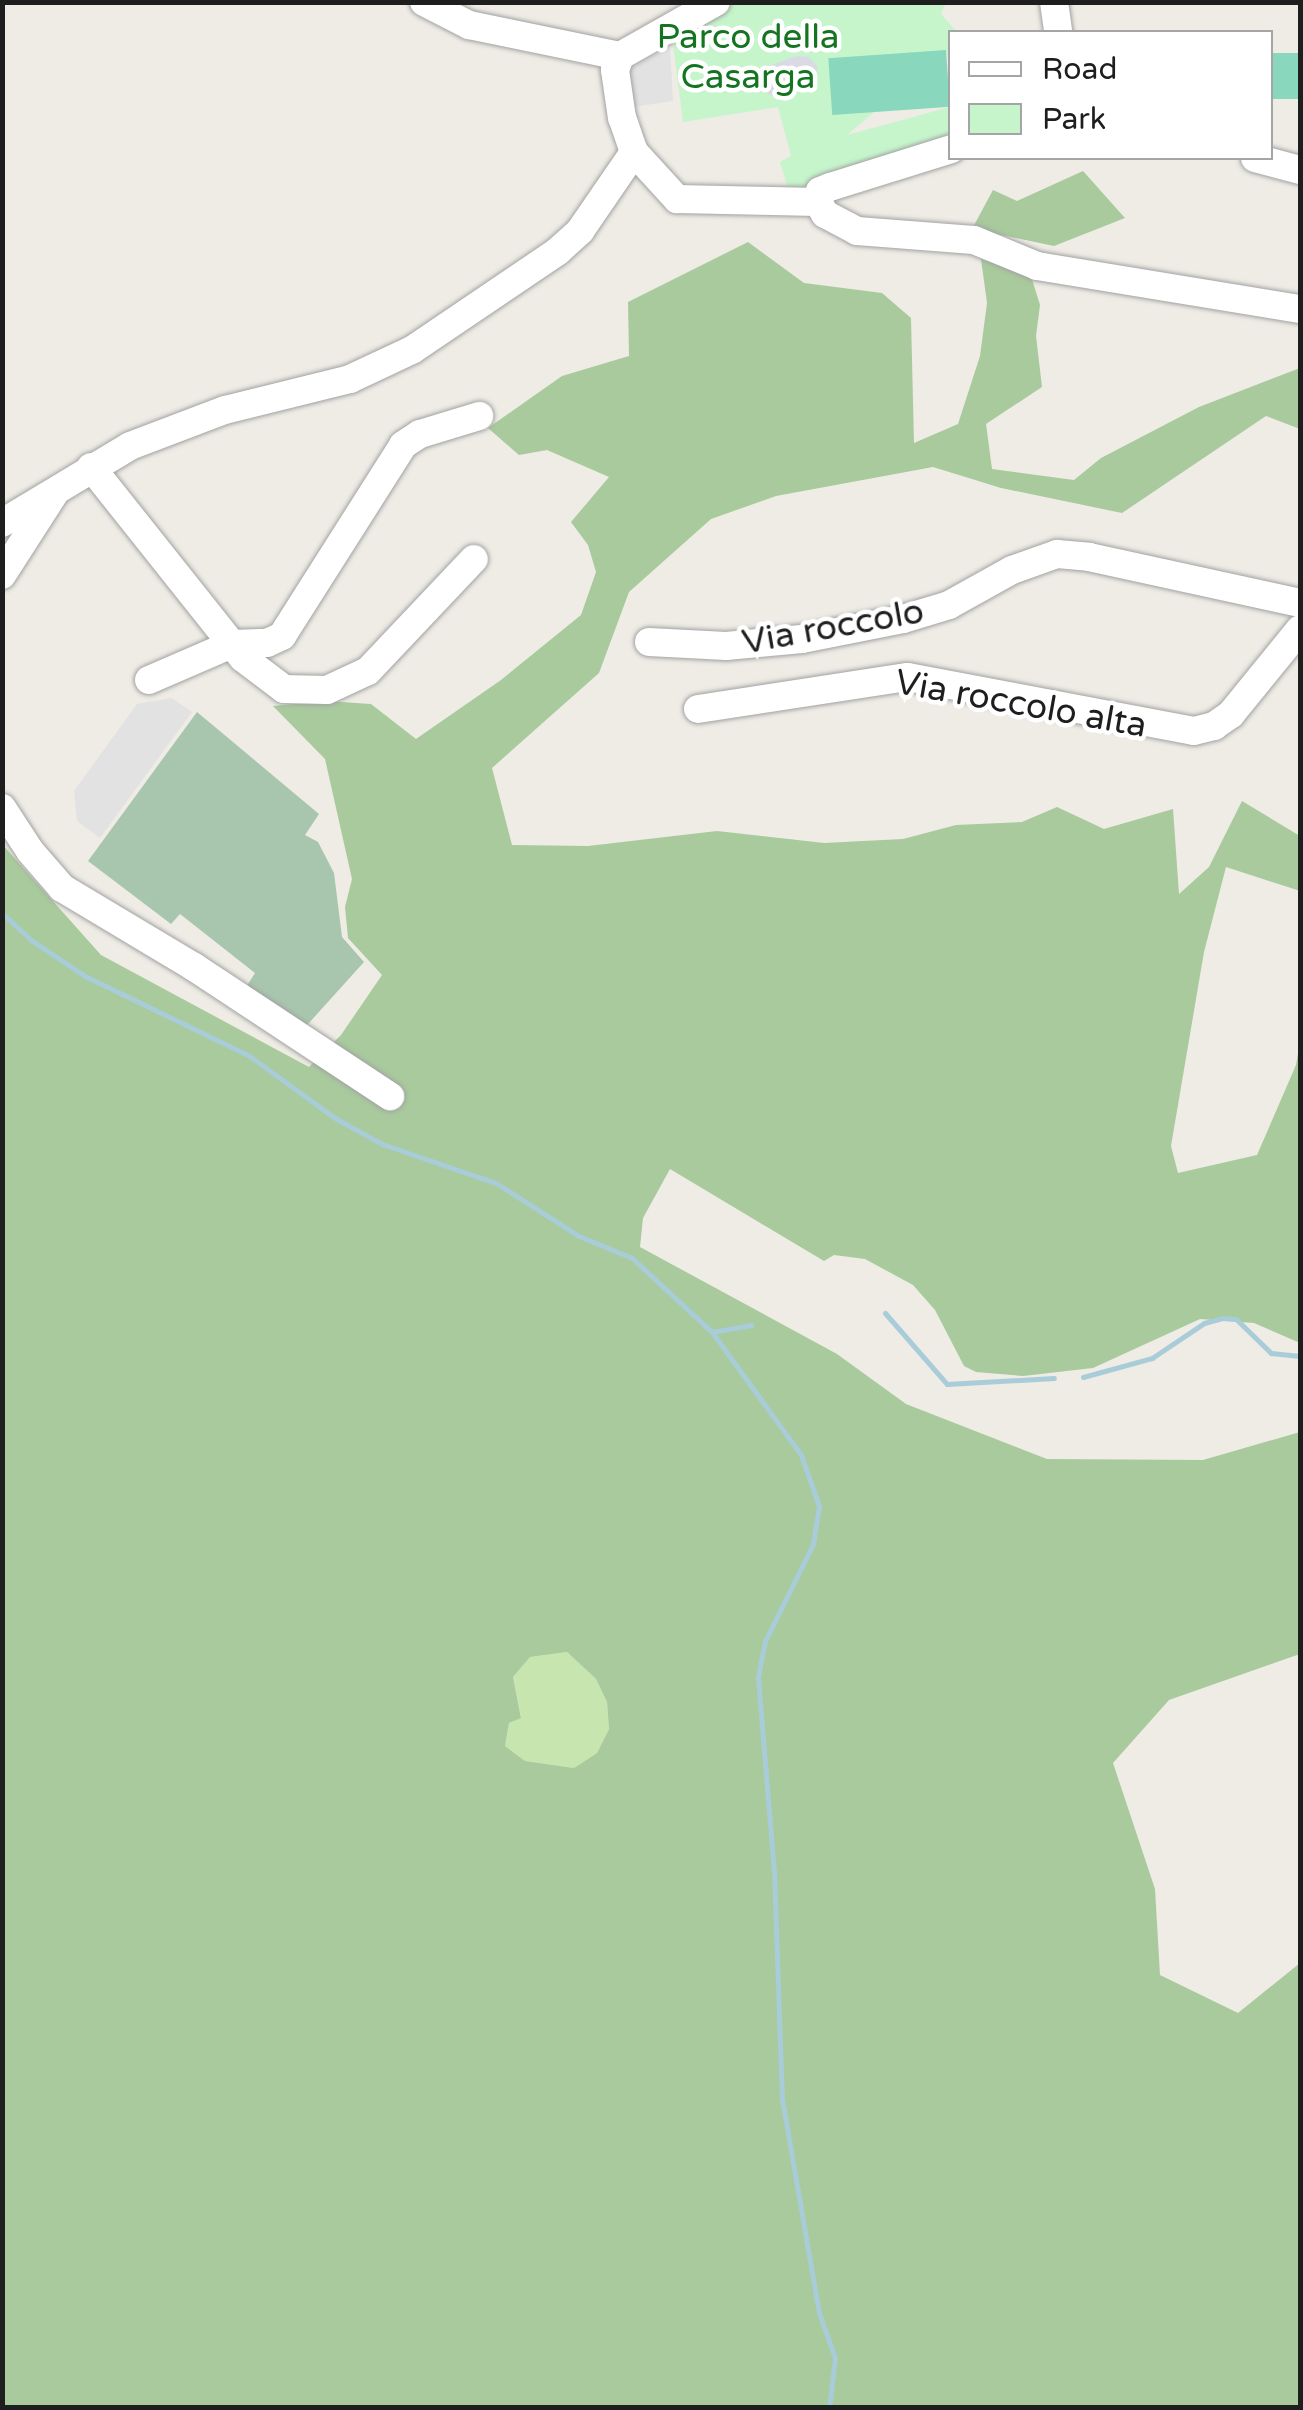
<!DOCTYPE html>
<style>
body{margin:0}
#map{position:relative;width:1303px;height:2410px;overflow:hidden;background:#eeece5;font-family:"Varela Round",sans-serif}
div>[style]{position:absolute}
.grass>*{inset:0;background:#c7e5af}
.forest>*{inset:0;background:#a8ca9d}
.cemetery>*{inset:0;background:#a8c6ae}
.park>*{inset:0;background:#c6f5cc}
.pitch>*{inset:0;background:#89d7bd;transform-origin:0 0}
.parking>*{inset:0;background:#e2e2e2}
.plaza>*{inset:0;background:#dadae4}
.stream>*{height:5px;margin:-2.5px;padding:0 2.5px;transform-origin:2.5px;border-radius:2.5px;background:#a9ccd9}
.roads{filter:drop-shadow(0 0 2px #a2a2a2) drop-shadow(0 0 2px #a2a2a2)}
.minor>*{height:28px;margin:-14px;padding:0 14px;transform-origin:14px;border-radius:14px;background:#fff}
span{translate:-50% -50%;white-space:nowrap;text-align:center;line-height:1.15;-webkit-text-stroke:9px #fff;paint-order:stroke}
.park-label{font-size:35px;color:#147421}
.street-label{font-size:35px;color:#1e1e1e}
.frame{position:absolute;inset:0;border:5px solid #1e1e1e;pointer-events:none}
.legend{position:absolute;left:948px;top:30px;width:325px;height:130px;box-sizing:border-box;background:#fff;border:2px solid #a5a5a5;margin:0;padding:12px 18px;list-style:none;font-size:30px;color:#1e1e1e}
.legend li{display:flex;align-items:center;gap:20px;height:50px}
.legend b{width:50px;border:2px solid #a5a5a5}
</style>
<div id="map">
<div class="grass">
<div style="clip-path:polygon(567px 1652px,596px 1679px,607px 1702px,609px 1729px,597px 1753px,574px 1768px,525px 1761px,505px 1746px,509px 1723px,521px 1717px,513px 1677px,530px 1657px)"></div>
</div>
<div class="forest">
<div style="clip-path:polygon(1083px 171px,1125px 218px,1054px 246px,972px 229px,993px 190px,1017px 201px)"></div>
<div style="clip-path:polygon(evenodd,748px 242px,804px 283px,882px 293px,911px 318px,914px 443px,958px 424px,980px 356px,987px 303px,981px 259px,1031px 276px,1040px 305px,1036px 336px,1042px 387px,986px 424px,992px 469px,1074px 480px,1101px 458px,1199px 407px,1300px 368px,1300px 429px,1266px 416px,1122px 513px,1001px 488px,933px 467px,776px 496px,711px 519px,629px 592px,599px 673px,492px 768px,512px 845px,588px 846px,717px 831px,824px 843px,903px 839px,956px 825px,1022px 822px,1057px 807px,1104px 829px,1173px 809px,1179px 894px,1209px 867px,1242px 801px,1300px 836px,1300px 891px,1226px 867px,1204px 952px,1171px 1146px,1178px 1173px,1257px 1155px,1296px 1065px,1300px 1042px,1300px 1343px,1254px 1323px,1200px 1319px,1093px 1368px,1023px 1376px,976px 1372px,964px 1366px,935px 1310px,913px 1285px,865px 1259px,834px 1255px,824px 1261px,670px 1169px,643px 1218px,640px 1247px,837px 1354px,906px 1404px,1047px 1459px,1203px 1460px,1300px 1432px,1300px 1654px,1169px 1700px,1113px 1763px,1155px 1889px,1160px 1975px,1238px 2013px,1300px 1963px,1300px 2407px,3px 2407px,2px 844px,101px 955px,309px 1067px,341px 1035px,382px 975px,348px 938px,345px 907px,352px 879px,325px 759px,273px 706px,326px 701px,371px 704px,416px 739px,501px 680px,581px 615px,596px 572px,588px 545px,571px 522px,609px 477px,547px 450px,519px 455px,488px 428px,562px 376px,629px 356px,628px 302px,748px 242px,567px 1652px,596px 1679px,607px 1702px,609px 1729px,597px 1753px,574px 1768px,525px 1761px,505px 1746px,509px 1723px,521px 1718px,513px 1677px,530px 1657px,567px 1652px)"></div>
</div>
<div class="cemetery">
<div style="clip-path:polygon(197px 712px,319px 814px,305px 835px,318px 842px,334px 873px,342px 937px,364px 962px,299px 1034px,243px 992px,255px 973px,180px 914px,171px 924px,88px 861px)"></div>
</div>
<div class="park">
<div style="clip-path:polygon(736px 3px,946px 3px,941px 14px,957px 32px,951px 32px,950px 67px,946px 51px,847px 135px,950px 107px,950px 143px,789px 192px,780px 162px,791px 156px,778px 107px,683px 122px,672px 36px)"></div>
</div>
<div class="pitch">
<div style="left:946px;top:50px;width:57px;height:118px;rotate:86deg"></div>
<div style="left:1271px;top:53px;width:29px;height:46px"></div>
</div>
<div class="parking">
<div style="clip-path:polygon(670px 47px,673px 101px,633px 107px,626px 71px)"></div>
<div style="clip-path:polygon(172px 698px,192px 712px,100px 838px,77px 821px,74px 791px,137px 704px)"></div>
</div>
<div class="plaza">
<div style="clip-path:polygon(797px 56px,809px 57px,818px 67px,813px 85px,775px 97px,763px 91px,760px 79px,765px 67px)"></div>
</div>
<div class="stream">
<div style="left:2px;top:913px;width:40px;rotate:43deg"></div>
<div style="left:31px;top:940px;width:65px;rotate:33.7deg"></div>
<div style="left:85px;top:976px;width:181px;rotate:25.9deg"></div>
<div style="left:248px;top:1055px;width:107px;rotate:35.9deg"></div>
<div style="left:335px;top:1118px;width:54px;rotate:29deg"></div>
<div style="left:382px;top:1144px;width:120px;rotate:18.9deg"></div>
<div style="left:496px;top:1183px;width:98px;rotate:32.6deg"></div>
<div style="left:579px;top:1236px;width:57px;rotate:22.5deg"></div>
<div style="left:632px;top:1258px;width:109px;rotate:42.8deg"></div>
<div style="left:712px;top:1332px;width:152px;rotate:54.1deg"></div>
<div style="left:801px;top:1455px;width:54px;rotate:70.6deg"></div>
<div style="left:819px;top:1506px;width:38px;rotate:99deg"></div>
<div style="left:813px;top:1544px;width:108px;rotate:116.3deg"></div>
<div style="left:765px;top:1641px;width:38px;rotate:101deg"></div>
<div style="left:758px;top:1678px;width:194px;rotate:85.3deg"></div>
<div style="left:774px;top:1871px;width:228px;rotate:88deg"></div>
<div style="left:782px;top:2099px;width:217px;rotate:80.2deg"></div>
<div style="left:819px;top:2313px;width:48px;rotate:70.4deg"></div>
<div style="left:835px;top:2358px;width:50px;rotate:96.8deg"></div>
<div style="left:885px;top:1313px;width:94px;rotate:48.9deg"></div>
<div style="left:947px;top:1384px;width:107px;rotate:-3.2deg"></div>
<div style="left:712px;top:1332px;width:40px;rotate:-10deg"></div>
<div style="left:1083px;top:1377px;width:72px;rotate:-15.4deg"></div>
<div style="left:1152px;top:1358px;width:63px;rotate:-33.9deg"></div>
<div style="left:1204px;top:1323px;width:20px;rotate:-15deg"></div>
<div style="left:1223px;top:1318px;width:13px;rotate:4deg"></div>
<div style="left:1236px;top:1319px;width:49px;rotate:44.2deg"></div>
<div style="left:1271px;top:1353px;width:29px;rotate:6deg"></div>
</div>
<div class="roads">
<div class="minor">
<div style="left:424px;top:2px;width:51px;rotate:27.1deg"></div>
<div style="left:469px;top:25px;width:154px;rotate:11.6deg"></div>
<div style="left:1054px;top:2px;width:30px;rotate:82deg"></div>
<div style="left:634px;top:152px;width:64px;rotate:47.5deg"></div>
<div style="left:677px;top:199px;width:141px;rotate:1.2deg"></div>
<div style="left:1255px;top:158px;width:47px;rotate:14.9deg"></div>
<div style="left:818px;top:202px;width:14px;rotate:60deg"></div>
<div style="left:825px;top:214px;width:36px;rotate:28deg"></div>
<div style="left:857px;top:231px;width:117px;rotate:4.4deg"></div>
<div style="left:974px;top:240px;width:68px;rotate:22.4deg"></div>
<div style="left:1037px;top:266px;width:266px;rotate:9.3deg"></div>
<div style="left:818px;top:202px;width:11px;rotate:-80deg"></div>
<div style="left:820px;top:191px;width:11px;rotate:-22deg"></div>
<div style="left:830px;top:187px;width:127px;rotate:-17.4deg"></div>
<div style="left:91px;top:467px;width:244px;rotate:51.5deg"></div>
<div style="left:243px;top:658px;width:51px;rotate:37.1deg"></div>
<div style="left:284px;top:689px;width:43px;rotate:1.3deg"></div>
<div style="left:327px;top:690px;width:45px;rotate:-24.9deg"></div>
<div style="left:368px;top:671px;width:154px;rotate:-46.6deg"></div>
<div style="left:2px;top:523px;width:149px;rotate:-31deg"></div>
<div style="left:130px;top:446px;width:102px;rotate:-20.8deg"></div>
<div style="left:225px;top:410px;width:129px;rotate:-13.9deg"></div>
<div style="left:350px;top:379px;width:68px;rotate:-25.1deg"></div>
<div style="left:412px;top:350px;width:176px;rotate:-34.1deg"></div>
<div style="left:558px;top:251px;width:30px;rotate:-42deg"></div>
<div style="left:580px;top:231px;width:96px;rotate:-55.6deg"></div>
<div style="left:634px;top:152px;width:36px;rotate:-109deg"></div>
<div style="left:622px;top:118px;width:49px;rotate:-98.3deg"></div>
<div style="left:615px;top:70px;width:15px;rotate:-70deg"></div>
<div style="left:620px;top:56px;width:110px;rotate:-29.4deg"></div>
<div style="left:2px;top:575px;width:96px;rotate:-57.3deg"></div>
<div style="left:649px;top:642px;width:77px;rotate:3deg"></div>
<div style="left:726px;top:646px;width:76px;rotate:-5.3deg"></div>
<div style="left:802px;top:639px;width:103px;rotate:-11.2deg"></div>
<div style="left:903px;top:619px;width:48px;rotate:-16.9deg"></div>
<div style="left:949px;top:605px;width:72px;rotate:-29.1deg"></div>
<div style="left:1012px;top:570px;width:48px;rotate:-19.6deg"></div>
<div style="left:1057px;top:554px;width:32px;rotate:5deg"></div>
<div style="left:1089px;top:557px;width:216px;rotate:12.3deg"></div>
<div style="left:149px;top:680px;width:90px;rotate:-23.4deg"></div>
<div style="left:232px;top:644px;width:35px;rotate:-2deg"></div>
<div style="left:267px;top:643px;width:17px;rotate:-25deg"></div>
<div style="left:282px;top:636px;width:226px;rotate:-57.6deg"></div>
<div style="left:403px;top:445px;width:20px;rotate:-33deg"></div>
<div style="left:420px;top:434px;width:62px;rotate:-17deg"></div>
<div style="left:698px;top:709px;width:212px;rotate:-8.7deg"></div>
<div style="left:908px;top:677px;width:291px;rotate:10.7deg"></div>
<div style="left:1194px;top:731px;width:21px;rotate:-14deg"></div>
<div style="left:1214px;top:726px;width:21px;rotate:-35deg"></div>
<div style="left:1231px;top:714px;width:109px;rotate:-50.9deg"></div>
<div style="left:2px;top:808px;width:51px;rotate:56.9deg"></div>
<div style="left:30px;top:851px;width:49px;rotate:49.1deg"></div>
<div style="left:62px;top:888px;width:154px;rotate:30.9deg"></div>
<div style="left:194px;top:967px;width:235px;rotate:33.4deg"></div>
</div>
</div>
<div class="park-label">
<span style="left:748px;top:57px">Parco della<br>Casarga</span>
</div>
<div class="street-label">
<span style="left:833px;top:627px;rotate:-10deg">Via roccolo</span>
<span style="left:1021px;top:704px;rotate:10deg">Via roccolo alta</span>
</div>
<div class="frame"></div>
<ul class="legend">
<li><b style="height:12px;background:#fff"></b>Road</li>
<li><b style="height:28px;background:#c6f5cc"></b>Park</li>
</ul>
</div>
